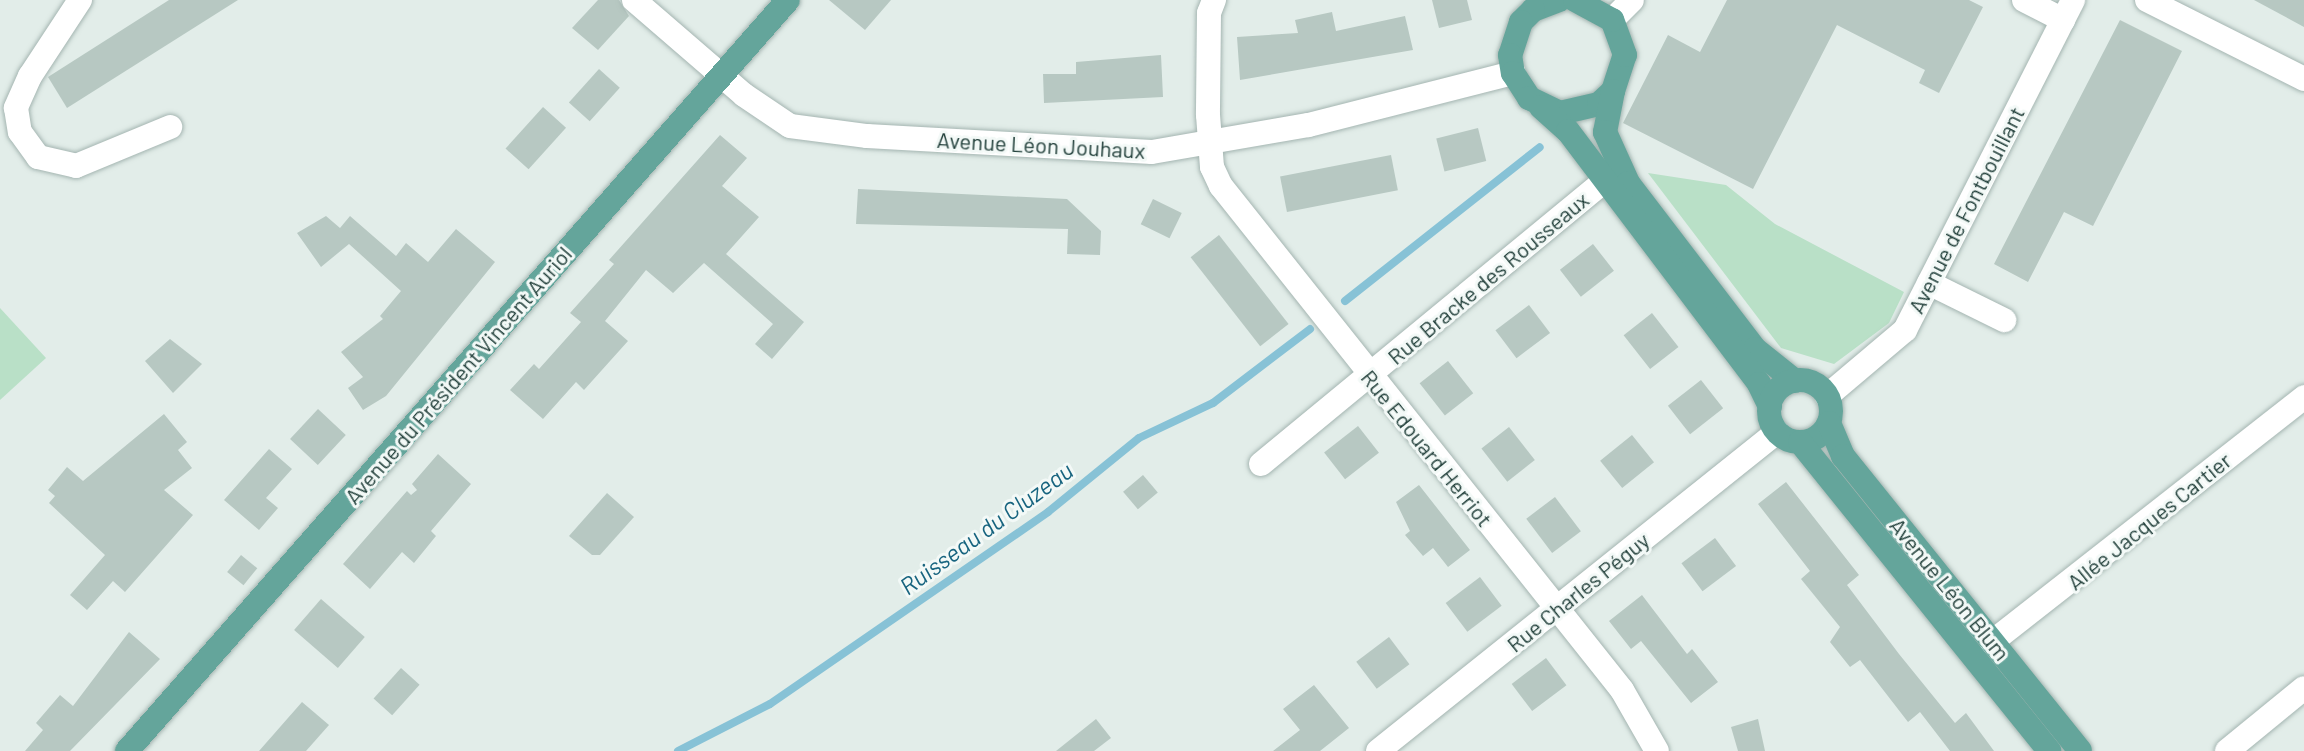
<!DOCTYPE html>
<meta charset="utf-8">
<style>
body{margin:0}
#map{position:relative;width:2304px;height:751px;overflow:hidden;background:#e2ede9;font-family:Barlow,sans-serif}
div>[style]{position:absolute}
.green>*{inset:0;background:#b9e0c7}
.stream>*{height:8px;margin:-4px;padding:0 4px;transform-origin:4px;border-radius:4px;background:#87c2d6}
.building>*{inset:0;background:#b7c8c2;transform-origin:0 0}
.roads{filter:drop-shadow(0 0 2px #a4b5b1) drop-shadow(0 0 2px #a4b5b1)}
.minor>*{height:24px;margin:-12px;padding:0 12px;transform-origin:12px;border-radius:12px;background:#fff}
.major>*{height:24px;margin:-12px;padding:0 12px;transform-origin:12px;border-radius:12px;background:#64a59b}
.major>.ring{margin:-12px;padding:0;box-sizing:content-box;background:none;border:24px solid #64a59b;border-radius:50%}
span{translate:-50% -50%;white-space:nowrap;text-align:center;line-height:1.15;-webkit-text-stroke:6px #f3f9f7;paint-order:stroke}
.street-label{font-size:22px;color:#213f3a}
.water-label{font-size:24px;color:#17647f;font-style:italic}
</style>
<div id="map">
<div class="green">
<div style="clip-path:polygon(1648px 173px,1726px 185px,1775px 224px,1904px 292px,1889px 323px,1834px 364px,1781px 348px)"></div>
<div style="clip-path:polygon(0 308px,46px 358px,0 400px)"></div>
</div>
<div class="stream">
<div style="left:1345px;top:301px;width:248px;rotate:-38.3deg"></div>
<div style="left:678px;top:751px;width:103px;rotate:-27.1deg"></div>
<div style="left:770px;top:704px;width:338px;rotate:-34.6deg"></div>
<div style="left:1048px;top:512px;width:117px;rotate:-39.1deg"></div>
<div style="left:1139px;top:438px;width:82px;rotate:-25.3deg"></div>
<div style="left:1213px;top:403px;width:122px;rotate:-37.3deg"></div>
</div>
<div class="building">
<div style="clip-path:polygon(169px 0,238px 0,67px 108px,48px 77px)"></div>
<div style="clip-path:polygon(598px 0,619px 0,629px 16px,598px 50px,572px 28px)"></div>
<div style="clip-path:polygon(829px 0,891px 0,865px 30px)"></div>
<div style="clip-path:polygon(1432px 0,1467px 0,1472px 20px,1439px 28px)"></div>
<div style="clip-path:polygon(1727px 0,1969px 0,1983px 7px,1939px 93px,1919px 83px,1925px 70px,1837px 25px,1753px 189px,1623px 123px,1668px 35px,1700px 52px)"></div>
<div style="clip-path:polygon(2254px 0,2304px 0,2304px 27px)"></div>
<div style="clip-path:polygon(1332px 12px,1336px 31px,1405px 16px,1413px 50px,1240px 80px,1237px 37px,1298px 33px,1295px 20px)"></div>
<div style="clip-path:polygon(2120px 20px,2182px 51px,2093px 226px,2064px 212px,2028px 282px,1994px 264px)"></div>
<div style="clip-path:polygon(1161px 55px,1163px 97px,1044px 103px,1043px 74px,1076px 74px,1076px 62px)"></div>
<div style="left:599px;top:69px;width:28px;height:45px;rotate:42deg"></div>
<div style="left:543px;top:107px;width:31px;height:56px;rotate:42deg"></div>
<div style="left:1478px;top:128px;width:34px;height:43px;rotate:76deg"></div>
<div style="clip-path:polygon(720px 135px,747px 158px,722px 186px,759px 217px,726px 254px,804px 322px,772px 359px,755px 344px,773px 324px,704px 263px,673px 293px,646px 270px,605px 321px,628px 341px,584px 390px,576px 382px,543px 419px,510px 390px,534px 364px,539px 369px,581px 322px,570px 313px,614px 264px,609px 260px)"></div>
<div style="left:1391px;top:155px;width:36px;height:113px;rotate:79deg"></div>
<div style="clip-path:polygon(858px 189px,1067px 199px,1101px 231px,1100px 255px,1067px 254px,1068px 229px,856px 224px)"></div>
<div style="left:1153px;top:199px;width:32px;height:28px;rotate:26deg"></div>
<div style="clip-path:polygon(326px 216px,340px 228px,350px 216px,396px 256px,406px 243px,428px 262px,456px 229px,495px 262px,386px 396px,363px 410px,348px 388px,363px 377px,341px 352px,383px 319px,380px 316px,401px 291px,349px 244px,321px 267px,297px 233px)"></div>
<div style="left:1219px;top:235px;width:113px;height:36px;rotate:52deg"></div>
<div style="left:1593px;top:244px;width:34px;height:42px;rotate:52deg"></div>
<div style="left:1529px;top:305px;width:35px;height:42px;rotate:53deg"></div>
<div style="left:1652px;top:313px;width:43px;height:36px;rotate:52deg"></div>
<div style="clip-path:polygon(170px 339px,202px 364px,173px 393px,145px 361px)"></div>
<div style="left:1448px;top:361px;width:41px;height:36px;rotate:52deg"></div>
<div style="left:1701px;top:380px;width:36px;height:42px;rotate:52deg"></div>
<div style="left:318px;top:409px;width:38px;height:41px;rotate:43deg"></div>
<div style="clip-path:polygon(164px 414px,187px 442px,178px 450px,192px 468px,164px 490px,193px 515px,125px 592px,113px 581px,87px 610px,70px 595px,105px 555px,49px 503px,55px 496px,48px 490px,67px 467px,83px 481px)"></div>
<div style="left:1358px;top:426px;width:34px;height:43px;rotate:52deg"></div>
<div style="left:1509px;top:427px;width:42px;height:35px;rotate:52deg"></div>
<div style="left:1632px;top:435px;width:35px;height:41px;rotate:51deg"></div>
<div style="clip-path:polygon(269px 449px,292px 469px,266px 498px,278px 508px,259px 530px,224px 500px)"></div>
<div style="clip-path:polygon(438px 454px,471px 484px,431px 531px,436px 536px,414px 563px,402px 552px,370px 589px,343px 564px,407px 491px,411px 495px,417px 490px,412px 484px)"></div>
<div style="left:1143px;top:475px;width:23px;height:26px;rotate:50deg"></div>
<div style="clip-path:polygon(1786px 482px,1859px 575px,1847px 585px,1899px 654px,1955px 723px,1966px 713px,1994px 751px,1950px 751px,1920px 712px,1908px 722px,1860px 660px,1850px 667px,1830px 642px,1840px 627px,1801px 579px,1810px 571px,1758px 504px)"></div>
<div style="clip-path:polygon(1419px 485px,1470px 550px,1448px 567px,1433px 548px,1423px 556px,1405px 535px,1410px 531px,1396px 502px)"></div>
<div style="clip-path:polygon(607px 493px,634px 517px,600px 555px,592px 555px,569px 536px)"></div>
<div style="left:1555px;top:497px;width:43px;height:36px;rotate:53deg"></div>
<div style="left:1715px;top:538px;width:35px;height:42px;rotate:53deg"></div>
<div style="left:241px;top:555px;width:21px;height:22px;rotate:39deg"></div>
<div style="left:1480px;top:577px;width:36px;height:43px;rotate:53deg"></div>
<div style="clip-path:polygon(1642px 595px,1687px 654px,1692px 649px,1718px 682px,1691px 703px,1641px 641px,1631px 649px,1609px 621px)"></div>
<div style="left:321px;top:599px;width:58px;height:41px;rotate:41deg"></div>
<div style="clip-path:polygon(129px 632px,160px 659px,70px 751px,25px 751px,43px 730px,36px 723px,60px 695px,73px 706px)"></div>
<div style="left:1389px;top:637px;width:34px;height:41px;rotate:53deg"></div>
<div style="left:1546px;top:658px;width:34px;height:43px;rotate:53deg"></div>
<div style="left:401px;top:668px;width:25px;height:41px;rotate:42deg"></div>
<div style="clip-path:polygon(1314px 685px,1349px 728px,1320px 751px,1273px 751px,1300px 730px,1283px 709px)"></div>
<div style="clip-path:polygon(302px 702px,329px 725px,306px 751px,259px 751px)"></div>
<div style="clip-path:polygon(1096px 719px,1111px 738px,1094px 751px,1056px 751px)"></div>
<div style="clip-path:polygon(1758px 719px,1765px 751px,1738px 751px,1731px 727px)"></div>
</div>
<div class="roads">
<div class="minor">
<div style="left:80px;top:0;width:91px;rotate:123.3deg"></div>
<div style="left:30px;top:76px;width:35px;rotate:114deg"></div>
<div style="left:16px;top:108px;width:24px;rotate:81deg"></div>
<div style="left:20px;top:132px;width:31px;rotate:54deg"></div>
<div style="left:38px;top:157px;width:39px;rotate:13deg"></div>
<div style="left:76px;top:166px;width:102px;rotate:-22.5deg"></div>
<div style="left:634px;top:0;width:145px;rotate:40.8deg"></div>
<div style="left:744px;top:95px;width:55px;rotate:34deg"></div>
<div style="left:790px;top:126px;width:78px;rotate:7.4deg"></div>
<div style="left:867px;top:136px;width:285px;rotate:3.2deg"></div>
<div style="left:1152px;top:152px;width:159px;rotate:-9.8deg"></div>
<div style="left:1309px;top:125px;width:211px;rotate:-14.3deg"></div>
<div style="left:1214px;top:0;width:14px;rotate:111deg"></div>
<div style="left:1209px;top:13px;width:102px;rotate:90.6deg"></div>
<div style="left:1208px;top:115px;width:52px;rotate:85.6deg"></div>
<div style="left:1212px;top:167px;width:21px;rotate:65deg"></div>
<div style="left:1221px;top:186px;width:644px;rotate:51.49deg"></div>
<div style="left:1622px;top:690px;width:70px;rotate:60.2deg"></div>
<div style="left:2024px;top:0;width:44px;rotate:27.1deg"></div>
<div style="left:2147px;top:0;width:176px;rotate:26.7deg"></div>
<div style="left:1612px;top:20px;width:28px;rotate:-45deg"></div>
<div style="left:1929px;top:283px;width:84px;rotate:26.3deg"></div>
<div style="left:1827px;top:396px;width:102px;rotate:-40.2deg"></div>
<div style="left:1905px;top:330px;width:370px;rotate:-63deg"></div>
<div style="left:1261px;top:464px;width:443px;rotate:-39.5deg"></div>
<div style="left:1992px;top:642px;width:397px;rotate:-38.1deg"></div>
<div style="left:1378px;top:751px;width:511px;rotate:-38.64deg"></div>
<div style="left:2227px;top:751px;width:99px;rotate:-39.3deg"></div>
</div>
<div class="major">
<div style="left:1559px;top:0;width:28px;rotate:159deg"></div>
<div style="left:1533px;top:10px;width:17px;rotate:135deg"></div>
<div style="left:1521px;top:22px;width:35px;rotate:108deg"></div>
<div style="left:1510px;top:55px;width:18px;rotate:81deg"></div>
<div style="left:1513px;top:73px;width:30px;rotate:57deg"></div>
<div style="left:1529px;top:98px;width:34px;rotate:26deg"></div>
<div style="left:1560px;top:113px;width:40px;rotate:-13deg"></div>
<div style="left:1599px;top:104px;width:19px;rotate:-43deg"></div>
<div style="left:1613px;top:91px;width:38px;rotate:-72deg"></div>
<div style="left:1625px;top:55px;width:37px;rotate:-110deg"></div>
<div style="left:1612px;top:20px;width:42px;rotate:-151.6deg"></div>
<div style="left:1613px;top:91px;width:42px;rotate:101deg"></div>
<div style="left:1605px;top:132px;width:56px;rotate:65.7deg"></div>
<div style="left:1628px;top:183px;width:209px;rotate:52.6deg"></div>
<div style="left:1755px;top:349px;width:51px;rotate:38.7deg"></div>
<div style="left:1541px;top:107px;width:36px;rotate:42deg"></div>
<div style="left:1568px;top:131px;width:317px;rotate:52.9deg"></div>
<div style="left:1759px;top:384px;width:25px;rotate:64deg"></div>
<div class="ring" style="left:1769px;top:380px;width:38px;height:38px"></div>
<div style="left:1829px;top:423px;width:36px;rotate:67deg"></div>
<div style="left:1843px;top:456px;width:378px;rotate:51.2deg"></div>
<div style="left:1800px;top:442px;width:397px;rotate:51.1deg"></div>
<div style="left:127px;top:751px;width:1000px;rotate:-48.65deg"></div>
</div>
</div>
<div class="street-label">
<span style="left:1041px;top:145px;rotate:3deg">Avenue Léon Jouhaux</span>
<span style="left:1966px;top:210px;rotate:-63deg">Avenue de Fontbouillant</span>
<span style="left:1488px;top:278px;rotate:-40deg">Rue Bracke des Rousseaux</span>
<span style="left:458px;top:375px;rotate:-49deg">Avenue du Président Vincent Auriol</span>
<span style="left:1427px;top:448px;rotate:51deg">Rue Edouard Herriot</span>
<span style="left:2149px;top:521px;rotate:-39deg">Allée Jacques Cartier</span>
<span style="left:1950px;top:589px;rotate:51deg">Avenue Léon Blum</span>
<span style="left:1578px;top:592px;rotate:-39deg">Rue Charles Péguy</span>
</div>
<div class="water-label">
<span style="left:986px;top:528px;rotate:-36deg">Ruisseau du Cluzeau</span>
</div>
</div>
